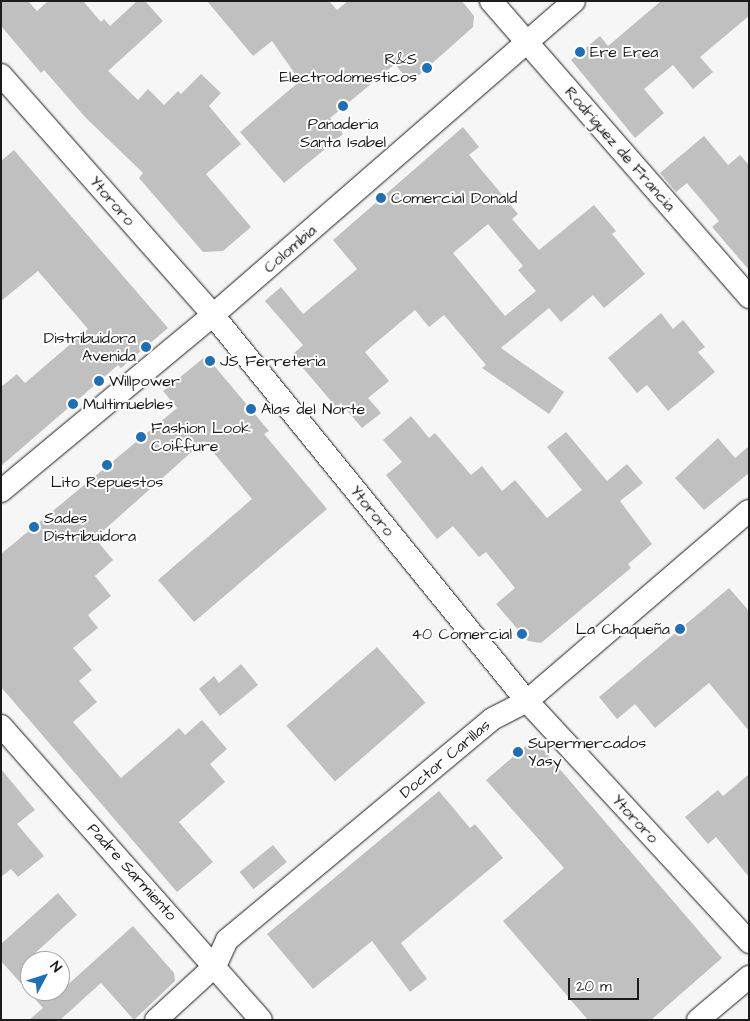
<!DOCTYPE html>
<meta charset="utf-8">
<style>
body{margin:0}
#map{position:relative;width:750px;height:1021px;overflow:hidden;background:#f6f6f6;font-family:"Architects Daughter",sans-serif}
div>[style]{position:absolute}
.building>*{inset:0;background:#c0c0c0;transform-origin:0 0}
.roads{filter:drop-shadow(0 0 1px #1c1c1c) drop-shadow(0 0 1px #1c1c1c)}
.minor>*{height:22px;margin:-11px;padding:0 11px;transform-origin:11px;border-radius:11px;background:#fff}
.dots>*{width:14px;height:14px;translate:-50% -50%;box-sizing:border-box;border:2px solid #fff;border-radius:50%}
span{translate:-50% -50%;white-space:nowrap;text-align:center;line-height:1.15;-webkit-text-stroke:4px #fff;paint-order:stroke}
.poi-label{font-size:16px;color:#1c1c1c}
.left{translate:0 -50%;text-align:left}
.right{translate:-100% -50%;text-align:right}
.street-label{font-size:16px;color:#1c1c1c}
.frame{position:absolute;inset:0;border:2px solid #1c1c1c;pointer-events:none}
.north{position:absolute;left:20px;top:951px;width:50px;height:50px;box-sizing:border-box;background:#fff;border:1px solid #a4a4a4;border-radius:50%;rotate:50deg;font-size:14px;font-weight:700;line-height:20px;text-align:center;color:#1c1c1c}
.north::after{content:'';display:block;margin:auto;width:18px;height:22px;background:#1f6fb2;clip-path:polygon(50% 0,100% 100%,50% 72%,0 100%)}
.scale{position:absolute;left:568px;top:978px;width:71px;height:22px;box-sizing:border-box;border:2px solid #1c1c1c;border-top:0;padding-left:6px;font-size:15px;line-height:18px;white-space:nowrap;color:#1c1c1c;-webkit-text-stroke:4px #fff;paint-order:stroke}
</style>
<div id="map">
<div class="building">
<div style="clip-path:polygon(1px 1px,28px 1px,37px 11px,48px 1px,83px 1px,101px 22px,104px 19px,110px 26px,137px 1px,145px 1px,163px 21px,108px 71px,138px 100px,148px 89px,164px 105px,178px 91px,181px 94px,201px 74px,221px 93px,209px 106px,241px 144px,206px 174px,251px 227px,223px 251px,203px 252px,139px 178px,143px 173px,86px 118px,44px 70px,41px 73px,1px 26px)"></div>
<div style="clip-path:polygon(207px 1px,329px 1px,337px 10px,348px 1px,462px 1px,474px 16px,473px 27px,410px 83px,395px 64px,330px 118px,343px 134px,284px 183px,240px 132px,300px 81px,272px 41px,253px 56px)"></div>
<div style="clip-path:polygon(661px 1px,749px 1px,749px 16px,700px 57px,713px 72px,693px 89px,673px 65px,644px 89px,664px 113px,635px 138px,571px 60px,600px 36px,608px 46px)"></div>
<div style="clip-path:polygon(evenodd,463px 127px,479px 147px,469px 155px,518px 214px,512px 219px,539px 250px,594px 205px,616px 231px,612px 234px,645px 274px,604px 308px,593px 295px,561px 322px,549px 308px,501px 348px,564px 392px,549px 414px,482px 368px,486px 365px,444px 315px,429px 327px,415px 310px,365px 352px,389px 381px,368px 398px,381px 413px,362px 428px,341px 403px,336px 407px,292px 355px,303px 345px,265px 301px,281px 287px,303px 314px,357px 269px,333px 240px,463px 127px,488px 224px,523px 266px,518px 270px,536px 291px,505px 316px,453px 253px,488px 224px)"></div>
<div style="clip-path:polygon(704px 136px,728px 165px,740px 155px,749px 165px,749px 270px,712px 227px,719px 221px,687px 183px,676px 192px,660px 173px)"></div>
<div style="clip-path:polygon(14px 150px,168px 328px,121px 368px,118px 365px,1px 466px,1px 387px,17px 374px,25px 383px,88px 329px,38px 271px,1px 301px,1px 161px)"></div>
<div style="clip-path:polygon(661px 313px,673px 329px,683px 320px,705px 347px,698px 352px,715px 372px,668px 411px,647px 385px,637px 393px,608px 358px)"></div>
<div style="clip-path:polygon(206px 356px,269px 431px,264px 434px,327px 509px,194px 622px,158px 580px,252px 499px,204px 441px,95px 538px,113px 560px,95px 576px,111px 596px,88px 615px,98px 628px,73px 648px,92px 670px,79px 681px,97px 702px,73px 722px,121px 778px,179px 728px,185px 735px,202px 720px,227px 749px,210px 764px,225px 782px,179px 822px,213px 862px,177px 892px,1px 687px,1px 554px,177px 408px,163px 391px)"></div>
<div style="clip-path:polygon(411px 416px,429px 438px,435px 433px,471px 475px,482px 466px,502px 491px,515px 480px,547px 518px,582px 490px,547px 447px,566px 432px,607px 481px,627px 464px,643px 483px,620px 501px,652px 544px,628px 564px,631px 568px,541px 643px,528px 641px,496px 604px,515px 588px,486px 552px,479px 557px,453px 526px,437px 539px,386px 475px,402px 462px,383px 440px)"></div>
<div style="clip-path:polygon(718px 438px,735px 458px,749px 446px,749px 473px,704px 510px,675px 478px)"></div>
<div style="clip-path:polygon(729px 588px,749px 611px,749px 731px,709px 683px,655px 728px,635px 704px,617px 719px,599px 697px)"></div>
<div style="left:377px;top:647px;width:74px;height:120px;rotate:49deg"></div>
<div style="clip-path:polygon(241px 664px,258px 685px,220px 716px,199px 689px,214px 676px,219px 683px)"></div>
<div style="clip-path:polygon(534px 739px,722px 958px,651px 1020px,588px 1020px,503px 921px,564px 868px,486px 780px)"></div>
<div style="clip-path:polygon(1px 769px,35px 810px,17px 824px,44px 856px,18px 877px,11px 869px,1px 877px)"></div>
<div style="clip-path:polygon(749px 774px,749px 877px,716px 837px,708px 844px,685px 817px,718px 790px,723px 796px)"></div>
<div style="clip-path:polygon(439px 791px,470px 828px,475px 824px,503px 858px,401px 943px,427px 979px,410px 992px,372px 941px,313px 989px,267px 934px)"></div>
<div style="left:273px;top:845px;width:22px;height:43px;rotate:51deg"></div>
<div style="clip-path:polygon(58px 893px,77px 915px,34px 954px,40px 961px,30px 961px,30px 991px,60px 991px,60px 983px,64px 988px,133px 926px,174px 973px,175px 981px,134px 1020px,101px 983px,60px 1020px,29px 1020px,43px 1008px,1px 961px,1px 944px)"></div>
</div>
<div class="roads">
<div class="minor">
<div style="left:491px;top:1px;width:393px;rotate:48.9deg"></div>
<div style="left:1px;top:75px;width:320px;rotate:48.5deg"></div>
<div style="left:213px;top:315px;width:498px;rotate:50.9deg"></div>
<div style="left:527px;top:701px;width:328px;rotate:47.3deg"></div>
<div style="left:1px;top:491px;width:276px;rotate:-39.7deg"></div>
<div style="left:213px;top:315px;width:478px;rotate:-41deg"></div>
<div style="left:1px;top:726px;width:392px;rotate:48.5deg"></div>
<div style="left:156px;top:1020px;width:80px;rotate:-42.5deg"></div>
<div style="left:215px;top:966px;width:29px;rotate:-65deg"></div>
<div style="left:227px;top:940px;width:345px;rotate:-39.8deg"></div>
<div style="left:492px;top:719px;width:39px;rotate:-27deg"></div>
<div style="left:527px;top:701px;width:292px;rotate:-40.6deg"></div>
<div style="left:698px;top:1020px;width:67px;rotate:-40.1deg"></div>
</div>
</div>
<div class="dots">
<div style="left:580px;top:52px;background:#1f6fb2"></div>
<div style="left:427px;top:68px;background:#1f6fb2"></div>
<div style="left:343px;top:106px;background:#1f6fb2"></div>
<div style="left:381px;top:198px;background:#1f6fb2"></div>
<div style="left:146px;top:347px;background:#1f6fb2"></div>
<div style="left:210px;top:361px;background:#1f6fb2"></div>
<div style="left:99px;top:381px;background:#1f6fb2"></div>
<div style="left:73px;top:404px;background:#1f6fb2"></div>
<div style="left:251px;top:409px;background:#1f6fb2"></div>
<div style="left:141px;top:437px;background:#1f6fb2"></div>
<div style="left:107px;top:465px;background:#1f6fb2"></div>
<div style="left:34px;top:527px;background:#1f6fb2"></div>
<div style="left:680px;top:629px;background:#1f6fb2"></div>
<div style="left:522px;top:634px;background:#1f6fb2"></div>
<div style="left:518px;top:752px;background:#1f6fb2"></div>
</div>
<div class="poi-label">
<span class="left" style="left:590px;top:52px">Ere Erea</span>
<span class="right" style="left:417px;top:68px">R&amp;S<br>Electrodomesticos</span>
<span style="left:343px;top:133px">Panaderia<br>Santa Isabel</span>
<span class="left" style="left:391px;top:198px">Comercial Donald</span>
<span class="right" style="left:136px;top:347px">Distribuidora<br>Avenida</span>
<span class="left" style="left:220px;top:361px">JS Ferreteria</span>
<span class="left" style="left:109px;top:381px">Willpower</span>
<span class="left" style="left:83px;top:404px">Multimuebles</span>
<span class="left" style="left:261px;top:409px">Alas del Norte</span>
<span class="left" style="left:151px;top:437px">Fashion Look<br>Coiffure</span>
<span style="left:107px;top:482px">Lito Repuestos</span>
<span class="left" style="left:44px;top:527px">Sades<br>Distribuidora</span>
<span class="right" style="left:670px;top:629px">La Chaqueña</span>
<span class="right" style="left:512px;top:634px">40 Comercial</span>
<span class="left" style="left:528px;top:752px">Supermercados<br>Yasy</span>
</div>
<div class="street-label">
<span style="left:620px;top:149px;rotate:49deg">Rodríguez de Francia</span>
<span style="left:112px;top:201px;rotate:49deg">Ytororo</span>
<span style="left:290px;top:249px;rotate:-41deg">Colombia</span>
<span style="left:372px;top:511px;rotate:51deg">Ytororo</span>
<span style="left:445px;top:759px;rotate:-40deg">Doctor Carillas</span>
<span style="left:635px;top:819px;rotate:47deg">Ytororo</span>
<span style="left:132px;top:872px;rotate:48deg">Padre Sarmiento</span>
</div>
<div class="frame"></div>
<div class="north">N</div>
<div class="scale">20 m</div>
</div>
